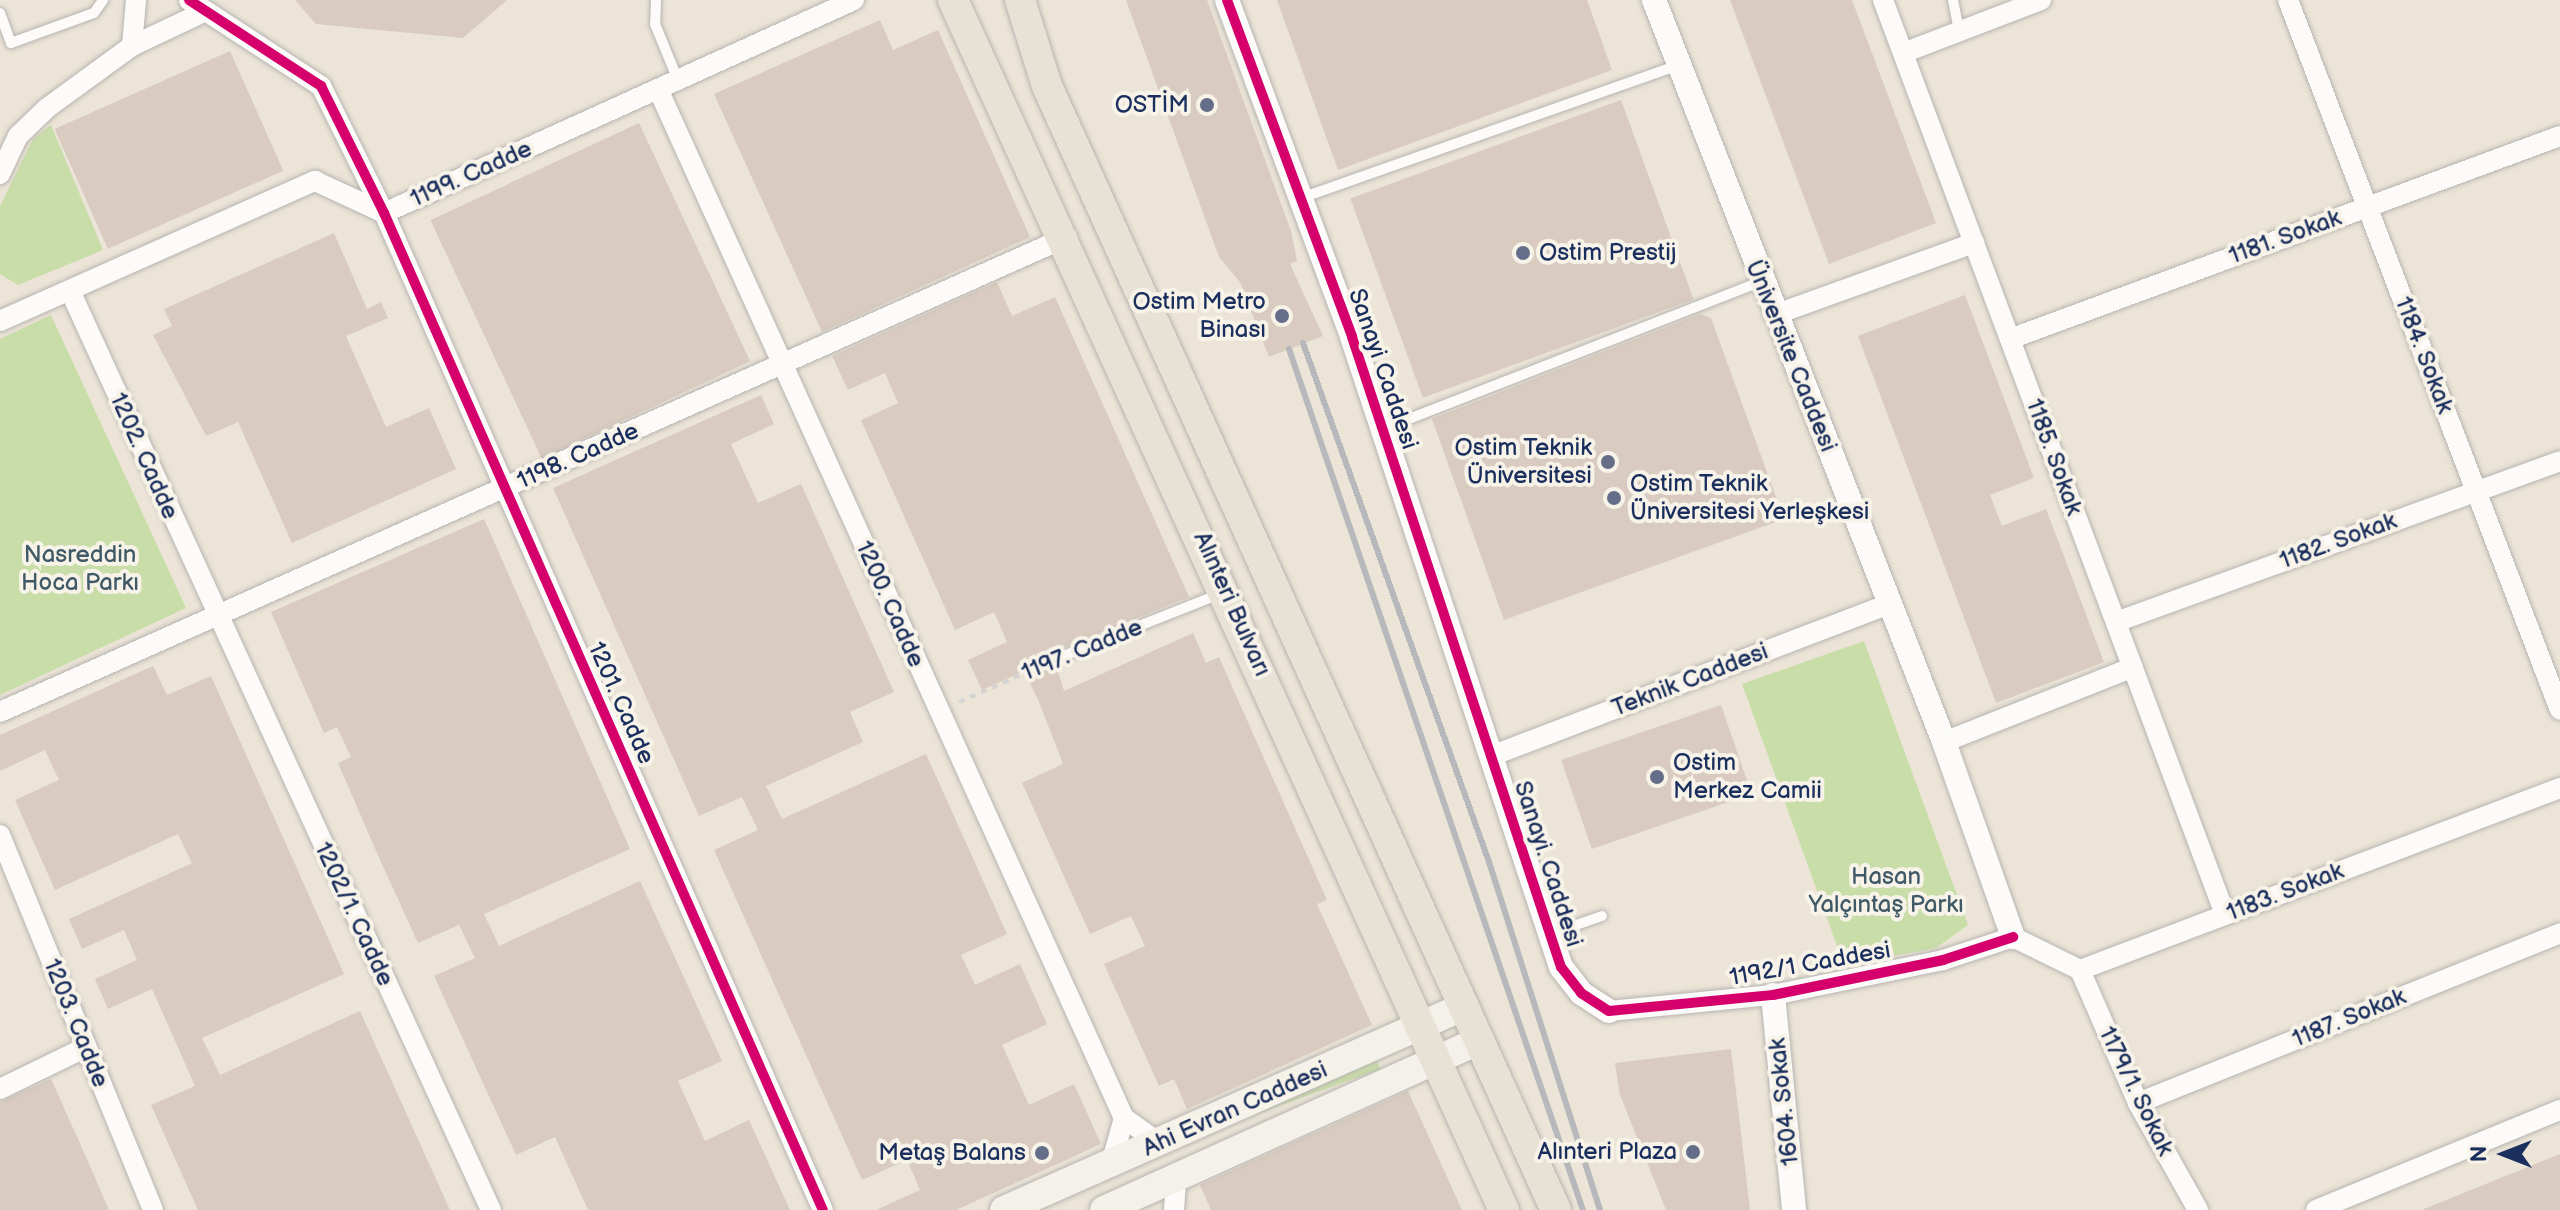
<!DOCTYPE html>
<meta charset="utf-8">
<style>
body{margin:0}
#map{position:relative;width:2560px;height:1210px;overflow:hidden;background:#ebe4d7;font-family:"Balsamiq Sans",sans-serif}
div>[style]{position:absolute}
.green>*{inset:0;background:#c9dda9;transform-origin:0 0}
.building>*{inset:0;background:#d9cbc0;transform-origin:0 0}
.path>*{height:4px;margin-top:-2px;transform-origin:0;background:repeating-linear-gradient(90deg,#d5d4d4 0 6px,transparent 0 12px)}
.roads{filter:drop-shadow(0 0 2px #b7b4b0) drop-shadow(0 0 2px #b7b4b0)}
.service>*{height:10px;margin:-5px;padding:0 5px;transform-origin:5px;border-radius:5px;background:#fcfbf9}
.minor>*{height:20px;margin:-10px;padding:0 10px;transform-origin:10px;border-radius:10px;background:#fcfbf9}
.tertiary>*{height:24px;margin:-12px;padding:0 12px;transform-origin:12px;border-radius:12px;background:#fcfbf9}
.secondary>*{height:28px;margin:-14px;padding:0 14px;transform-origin:14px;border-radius:14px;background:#f4f1eb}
.primary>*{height:30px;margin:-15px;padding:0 15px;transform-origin:15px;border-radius:15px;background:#e8e1d5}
.rail>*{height:6px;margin:-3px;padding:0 3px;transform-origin:3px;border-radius:3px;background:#b6b8bb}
.cycleway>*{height:10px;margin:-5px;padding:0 5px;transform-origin:5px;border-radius:5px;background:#d6006c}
.dots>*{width:22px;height:22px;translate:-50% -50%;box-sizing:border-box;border:4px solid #f7f3e8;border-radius:50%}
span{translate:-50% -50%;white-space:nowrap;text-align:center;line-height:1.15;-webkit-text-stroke:8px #f7f3e8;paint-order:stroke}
.poi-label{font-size:24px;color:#1b2f5e}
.right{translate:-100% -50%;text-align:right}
.left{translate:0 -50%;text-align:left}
.street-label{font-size:24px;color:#1b2f5e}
.park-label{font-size:24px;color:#405967}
.north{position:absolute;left:2464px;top:1114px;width:80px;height:80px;-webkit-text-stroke:6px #f7f3e8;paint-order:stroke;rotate:270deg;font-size:22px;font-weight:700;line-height:32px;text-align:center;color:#1b2f5e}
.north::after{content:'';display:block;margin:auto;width:28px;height:36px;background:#1b2f5e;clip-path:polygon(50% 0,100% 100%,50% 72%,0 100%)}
</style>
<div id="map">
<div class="green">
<div style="clip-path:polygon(51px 125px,103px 250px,18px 285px,0 274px,0 206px,33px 139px)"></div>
<div style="clip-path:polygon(51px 315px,186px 608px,0 695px,0 339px)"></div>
<div style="clip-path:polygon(1864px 641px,1968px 925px,1936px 948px,1844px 965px,1742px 684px)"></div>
<div style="left:1376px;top:1058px;width:12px;height:195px;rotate:70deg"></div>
</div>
<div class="building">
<div style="clip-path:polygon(295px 0,507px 0,463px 38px,316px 24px)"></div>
<div style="clip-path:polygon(1126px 0,1207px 0,1291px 231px,1297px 261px,1290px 264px,1323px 336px,1269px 357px,1240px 282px,1219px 257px)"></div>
<div style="clip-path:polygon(1277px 0,1587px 0,1612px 70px,1338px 170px)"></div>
<div style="clip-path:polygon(1730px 0,1852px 0,1936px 223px,1829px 264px)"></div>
<div style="clip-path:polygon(880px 20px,893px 50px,938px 30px,1030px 237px,822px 332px,714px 94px)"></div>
<div style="left:230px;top:51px;width:131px;height:192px;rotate:66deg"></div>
<div style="left:1621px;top:100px;width:212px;height:288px;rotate:70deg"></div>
<div style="left:639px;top:123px;width:263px;height:230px;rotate:65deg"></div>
<div style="clip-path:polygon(334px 233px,367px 309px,381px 302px,388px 318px,346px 336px,386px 427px,429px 408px,456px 469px,292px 543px,238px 422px,206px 436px,153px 335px,172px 326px,164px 309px)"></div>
<div style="clip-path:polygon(997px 282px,1012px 316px,1055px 297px,1189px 597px,1052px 652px,1064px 691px,1193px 633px,1206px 663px,1219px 657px,1327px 900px,1317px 904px,1372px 1025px,1187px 1109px,1174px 1079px,1159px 1086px,1104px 964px,1145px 946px,1131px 916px,1090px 934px,1022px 783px,1063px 764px,1039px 702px,1024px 671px,982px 690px,968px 660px,1007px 642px,994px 612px,955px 630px,861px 420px,898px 403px,885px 373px,848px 390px,832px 356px)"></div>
<div style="clip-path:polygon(1965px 295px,2034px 478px,1990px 495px,2002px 526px,2046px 509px,2104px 662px,1996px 703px,1858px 336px)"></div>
<div style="clip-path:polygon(1700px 314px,1711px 318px,1784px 519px,1504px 620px,1432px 419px)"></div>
<div style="clip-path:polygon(761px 395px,774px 424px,731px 444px,758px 503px,801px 484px,894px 692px,850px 712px,863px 742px,766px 786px,782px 819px,926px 754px,1007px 934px,961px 955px,975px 985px,1020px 964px,1047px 1024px,1002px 1045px,1029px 1105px,1074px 1084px,1101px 1144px,956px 1210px,876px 1210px,920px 1190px,907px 1160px,862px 1180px,714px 850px,758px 830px,742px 797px,699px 816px,553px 488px)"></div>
<div style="clip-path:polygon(484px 519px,630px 849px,484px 914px,499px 946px,640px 881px,722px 1061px,678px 1081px,705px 1141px,749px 1120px,790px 1210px,588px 1210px,555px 1137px,516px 1155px,434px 976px,475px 958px,459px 925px,418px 943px,377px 853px,338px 763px,351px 757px,337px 727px,324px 733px,271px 612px)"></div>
<div style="clip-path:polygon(153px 666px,167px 695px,211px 676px,344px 974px,202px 1038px,220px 1075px,360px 1011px,450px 1210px,198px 1210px,151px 1105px,195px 1086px,152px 989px,108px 1009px,95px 979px,137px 960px,124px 930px,82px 949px,69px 919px,192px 863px,178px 834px,55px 890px,15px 800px,59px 780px,45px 750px,0 771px,0 735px)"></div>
<div style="left:1721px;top:705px;width:94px;height:169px;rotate:71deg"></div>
<div style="clip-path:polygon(1731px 1049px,1750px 1210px,1666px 1210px,1620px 1095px,1615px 1063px)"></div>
<div style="clip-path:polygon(51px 1079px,82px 1148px,109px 1210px,0 1210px,0 1102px)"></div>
<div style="clip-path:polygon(1408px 1091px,1462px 1210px,1211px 1210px,1200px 1185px)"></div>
<div style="clip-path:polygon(2560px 1154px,2560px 1210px,2424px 1210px,2424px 1209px)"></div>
</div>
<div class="path">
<div style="left:959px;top:702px;width:95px;rotate:-23.6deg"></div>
</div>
<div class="roads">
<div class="service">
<div style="left:656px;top:0;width:24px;rotate:92deg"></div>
<div style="left:655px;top:24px;width:61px;rotate:67.7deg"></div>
<div style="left:1953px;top:0;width:33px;rotate:79deg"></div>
<div style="left:0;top:13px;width:32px;rotate:70deg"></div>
<div style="left:11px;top:43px;width:88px;rotate:-19.9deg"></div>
<div style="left:94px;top:13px;width:16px;rotate:-55deg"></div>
<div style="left:1301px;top:198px;width:400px;rotate:-19.4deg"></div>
<div style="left:1383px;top:429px;width:406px;rotate:-21.3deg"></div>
<div style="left:1058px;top:658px;width:174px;rotate:-21.6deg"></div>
<div style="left:1550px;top:934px;width:55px;rotate:-19.1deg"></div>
</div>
<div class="minor">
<div style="left:189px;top:0;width:158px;rotate:33.1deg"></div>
<div style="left:321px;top:86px;width:142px;rotate:63.6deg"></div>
<div style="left:384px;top:213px;width:1089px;rotate:66.24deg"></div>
<div style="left:1883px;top:0;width:976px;rotate:69.49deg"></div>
<div style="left:2288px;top:0;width:760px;rotate:69.04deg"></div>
<div style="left:132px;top:46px;width:46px;rotate:-85deg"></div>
<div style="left:1903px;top:53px;width:148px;rotate:-21deg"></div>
<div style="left:658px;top:89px;width:1130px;rotate:65.64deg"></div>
<div style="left:1124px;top:1118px;width:43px;rotate:35.5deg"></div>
<div style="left:0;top:174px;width:42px;rotate:-64.7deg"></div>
<div style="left:18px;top:136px;width:40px;rotate:-44deg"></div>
<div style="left:47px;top:108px;width:105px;rotate:-36.1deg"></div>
<div style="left:132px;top:46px;width:80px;rotate:-25.3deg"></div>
<div style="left:72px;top:295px;width:1006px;rotate:65.4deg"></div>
<div style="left:1774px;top:315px;width:213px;rotate:-19.8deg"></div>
<div style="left:0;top:321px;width:345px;rotate:-24deg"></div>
<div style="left:315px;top:181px;width:76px;rotate:24.9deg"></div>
<div style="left:384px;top:213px;width:516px;rotate:-24.38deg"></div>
<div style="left:2010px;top:339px;width:586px;rotate:-20.26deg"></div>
<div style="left:2116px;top:622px;width:472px;rotate:-19.9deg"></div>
<div style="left:0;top:712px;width:1168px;rotate:-24deg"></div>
<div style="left:1944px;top:742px;width:203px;rotate:-21.6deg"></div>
<div style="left:1491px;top:756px;width:427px;rotate:-20.9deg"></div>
<div style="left:0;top:835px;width:405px;rotate:67.8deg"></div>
<div style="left:2080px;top:970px;width:145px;rotate:66.4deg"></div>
<div style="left:2138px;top:1103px;width:123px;rotate:60.7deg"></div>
<div style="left:1609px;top:1011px;width:165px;rotate:-5.6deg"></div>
<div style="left:1773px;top:995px;width:174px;rotate:-11.6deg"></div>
<div style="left:1943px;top:960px;width:74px;rotate:-18.2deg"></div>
<div style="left:2013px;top:937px;width:75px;rotate:26.2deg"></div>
<div style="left:2080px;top:970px;width:513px;rotate:-20.77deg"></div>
<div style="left:0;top:1089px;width:96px;rotate:-26deg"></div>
<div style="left:2138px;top:1103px;width:455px;rotate:-21.9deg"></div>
<div style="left:1111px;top:1164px;width:48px;rotate:-74.2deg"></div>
<div style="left:1174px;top:1210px;width:32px;rotate:-86deg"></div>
<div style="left:2316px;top:1210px;width:264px;rotate:-22.3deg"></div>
</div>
<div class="tertiary">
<div style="left:1227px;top:0;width:359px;rotate:69.6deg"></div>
<div style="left:1352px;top:337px;width:664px;rotate:71.65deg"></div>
<div style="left:1561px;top:967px;width:33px;rotate:52deg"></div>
<div style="left:1581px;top:993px;width:33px;rotate:33deg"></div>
<div style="left:1654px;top:0;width:797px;rotate:68.65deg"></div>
<div style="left:1944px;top:742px;width:207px;rotate:70.5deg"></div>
<div style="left:1773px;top:995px;width:216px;rotate:84.4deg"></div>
</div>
<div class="secondary">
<div style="left:1004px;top:1210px;width:504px;rotate:-23.87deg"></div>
<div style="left:1104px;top:1210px;width:413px;rotate:-24.3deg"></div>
</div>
<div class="primary">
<div style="left:953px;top:0;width:1330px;rotate:65.52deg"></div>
<div style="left:1020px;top:0;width:90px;rotate:72.6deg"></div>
<div style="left:1047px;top:86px;width:1234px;rotate:65.64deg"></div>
</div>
</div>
<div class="rail">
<div style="left:1303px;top:343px;width:551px;rotate:70.28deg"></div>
<div style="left:1489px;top:862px;width:365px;rotate:72.3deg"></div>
<div style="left:1289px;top:349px;width:910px;rotate:71.15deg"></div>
</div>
<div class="cycleway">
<div style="left:189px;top:0;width:158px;rotate:33.1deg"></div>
<div style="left:321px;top:86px;width:142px;rotate:63.6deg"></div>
<div style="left:384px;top:213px;width:1089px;rotate:66.24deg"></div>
<div style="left:1227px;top:0;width:359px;rotate:69.6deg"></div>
<div style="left:1352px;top:337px;width:664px;rotate:71.65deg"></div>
<div style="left:1561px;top:967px;width:33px;rotate:52deg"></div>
<div style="left:1581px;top:993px;width:33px;rotate:33deg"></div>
<div style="left:1609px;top:1011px;width:165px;rotate:-5.6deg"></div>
<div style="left:1773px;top:995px;width:174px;rotate:-11.6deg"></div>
<div style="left:1943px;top:960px;width:74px;rotate:-18.2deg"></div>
</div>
<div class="dots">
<div style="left:1207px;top:105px;background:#646e88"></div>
<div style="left:1523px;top:253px;background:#646e88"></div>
<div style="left:1282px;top:316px;background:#646e88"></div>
<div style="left:1608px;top:462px;background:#646e88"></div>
<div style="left:1614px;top:498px;background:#646e88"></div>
<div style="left:1657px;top:777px;background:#646e88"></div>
<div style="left:1693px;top:1152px;background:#646e88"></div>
<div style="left:1042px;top:1153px;background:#646e88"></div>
</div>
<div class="poi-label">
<span class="right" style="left:1189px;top:105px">OSTİM</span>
<span class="left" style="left:1539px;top:253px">Ostim Prestij</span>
<span class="right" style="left:1266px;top:316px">Ostim Metro<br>Binası</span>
<span class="right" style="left:1592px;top:462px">Ostim Teknik<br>Üniversitesi</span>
<span class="left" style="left:1630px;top:498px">Ostim Teknik<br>Üniversitesi Yerleşkesi</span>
<span class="left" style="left:1673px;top:777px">Ostim<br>Merkez Camii</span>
<span class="right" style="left:1677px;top:1152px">Alınteri Plaza</span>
<span class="right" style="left:1026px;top:1153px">Metaş Balans</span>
</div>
<div class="street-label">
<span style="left:471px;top:174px;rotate:-24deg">1199. Cadde</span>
<span style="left:2285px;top:237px;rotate:-20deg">1181. Sokak</span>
<span style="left:2424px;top:355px;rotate:69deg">1184. Sokak</span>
<span style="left:1791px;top:356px;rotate:68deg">Üniversite Caddesi</span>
<span style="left:1383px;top:369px;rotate:71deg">Sanayi Caddesi</span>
<span style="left:144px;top:456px;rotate:66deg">1202. Cadde</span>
<span style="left:578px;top:456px;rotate:-24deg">1198. Cadde</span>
<span style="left:2054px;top:457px;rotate:70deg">1185. Sokak</span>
<span style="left:2338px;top:541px;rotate:-20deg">1182. Sokak</span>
<span style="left:890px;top:604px;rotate:66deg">1200. Cadde</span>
<span style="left:1232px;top:604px;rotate:66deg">Alınteri Bulvarı</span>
<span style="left:1082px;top:650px;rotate:-22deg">1197. Cadde</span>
<span style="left:1690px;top:680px;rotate:-21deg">Teknik Caddesi</span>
<span style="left:621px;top:703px;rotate:66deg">1201. Cadde</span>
<span style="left:1548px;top:864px;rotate:72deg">Sanayi. Caddesi</span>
<span style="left:2285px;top:892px;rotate:-21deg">1183. Sokak</span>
<span style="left:354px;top:914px;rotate:65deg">1202/1. Cadde</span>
<span style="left:1810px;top:964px;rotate:-10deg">1192/1 Caddesi</span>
<span style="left:2349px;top:1018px;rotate:-22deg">1187. Sokak</span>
<span style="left:76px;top:1023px;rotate:68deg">1203. Cadde</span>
<span style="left:2136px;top:1091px;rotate:64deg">1179/1. Sokak</span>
<span style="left:1784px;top:1102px;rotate:-96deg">1604. Sokak</span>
<span style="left:1235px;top:1109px;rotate:-24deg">Ahi Evran Caddesi</span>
</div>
<div class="park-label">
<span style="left:80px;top:569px">Nasreddin<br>Hoca Parkı</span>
<span style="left:1886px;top:891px">Hasan<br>Yalçıntaş Parkı</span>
</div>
<div class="north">N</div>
</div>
